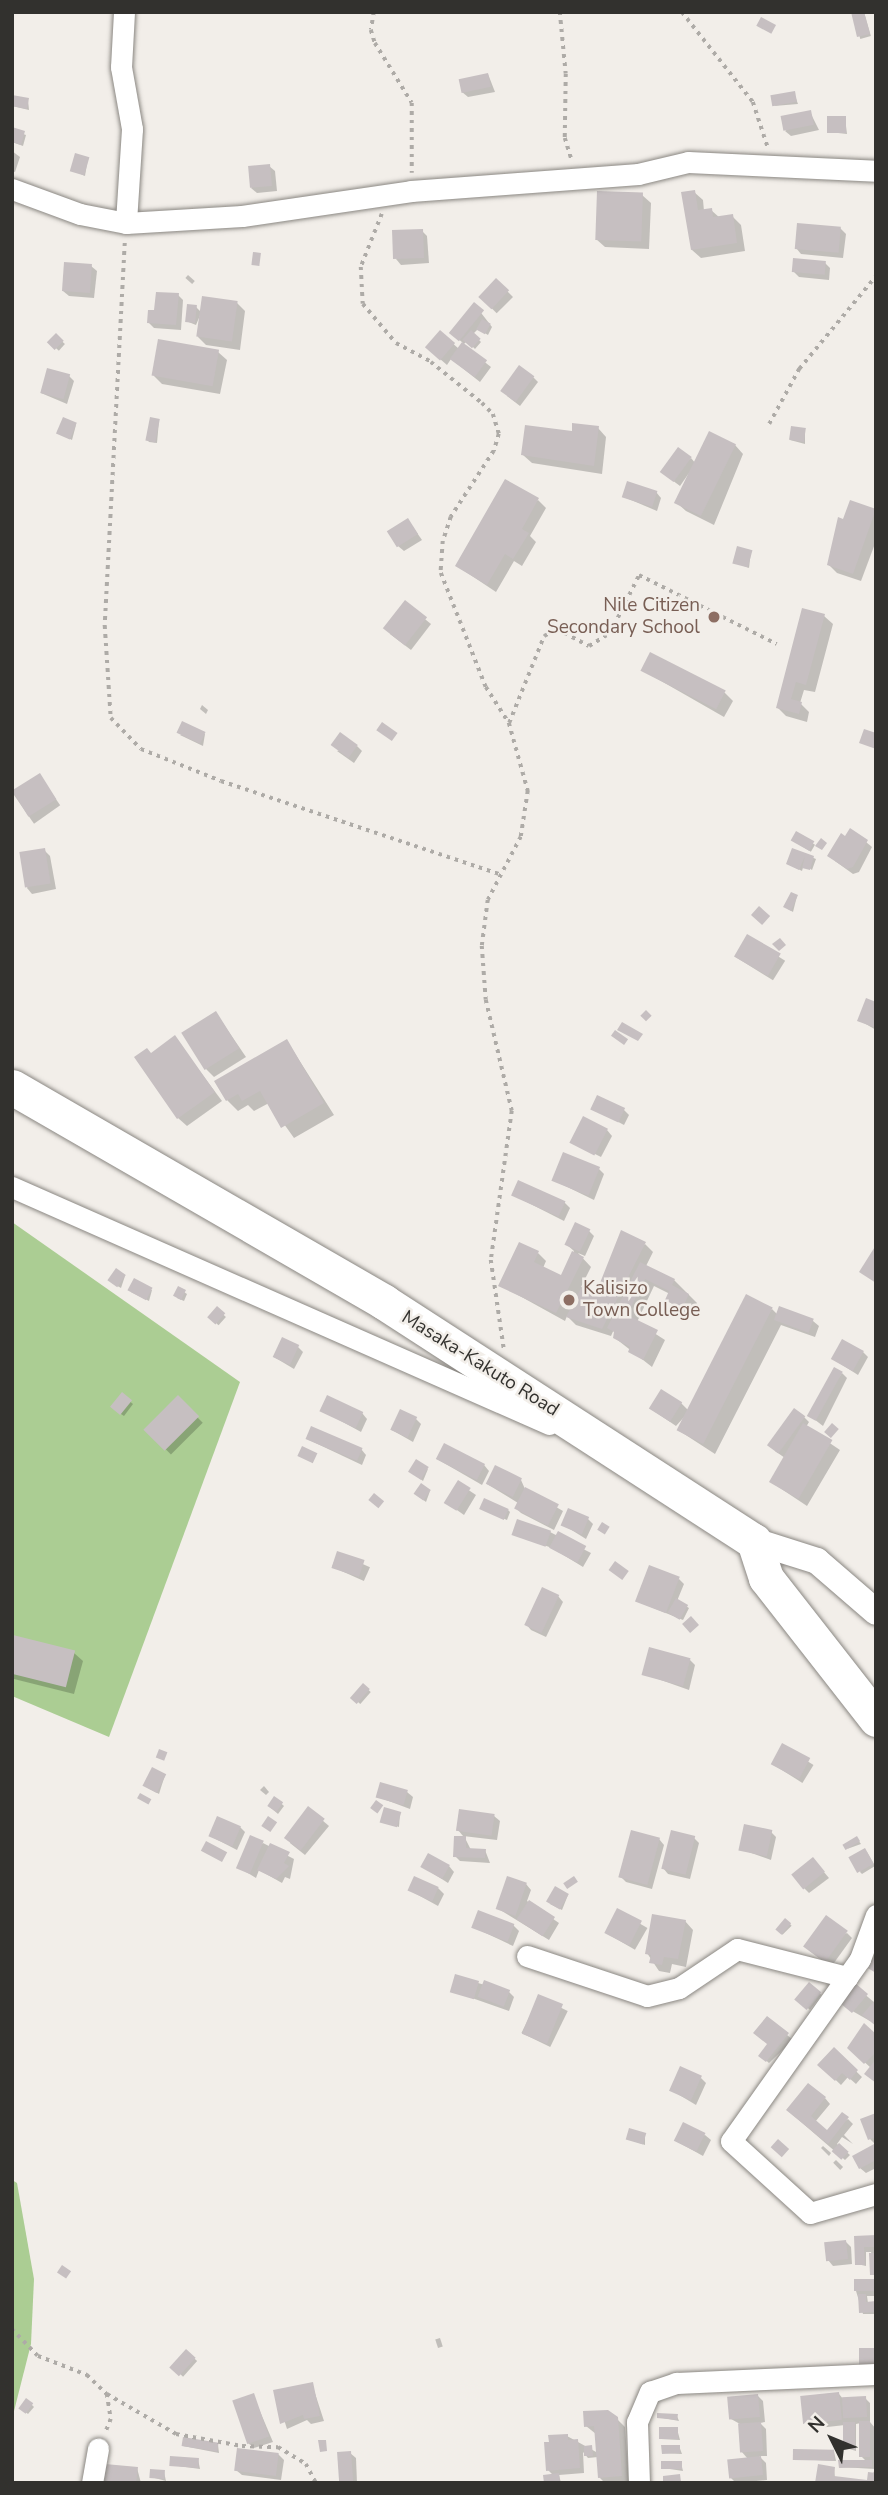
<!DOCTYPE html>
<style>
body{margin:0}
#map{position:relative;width:888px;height:2495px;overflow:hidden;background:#f2eee9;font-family:"Nunito Sans",sans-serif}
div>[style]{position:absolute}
.forest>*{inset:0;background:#abcd93}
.shadow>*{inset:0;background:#0003;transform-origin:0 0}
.building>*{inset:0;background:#c6bfc1;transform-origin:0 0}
.path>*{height:3.5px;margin-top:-1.75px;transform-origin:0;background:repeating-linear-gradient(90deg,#aeaba7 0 3.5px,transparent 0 8.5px)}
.roads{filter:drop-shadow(0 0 2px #8a8782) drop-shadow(0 0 2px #8a8782)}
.minor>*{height:21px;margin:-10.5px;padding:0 10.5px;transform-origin:10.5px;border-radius:10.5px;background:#fff}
.tertiary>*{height:26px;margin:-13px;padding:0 13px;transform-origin:13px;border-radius:13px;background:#fff}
.trunk>*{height:35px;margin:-17.5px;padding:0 17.5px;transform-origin:17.5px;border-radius:17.5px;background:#fff}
.dots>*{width:19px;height:19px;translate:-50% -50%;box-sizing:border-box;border:4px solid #f2eee9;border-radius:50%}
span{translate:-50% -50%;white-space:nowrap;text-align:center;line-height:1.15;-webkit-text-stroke:5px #f2eee9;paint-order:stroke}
.education-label{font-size:19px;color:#785e54}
.right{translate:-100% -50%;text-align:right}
.left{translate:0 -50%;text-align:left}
.street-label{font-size:19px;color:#32312e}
.frame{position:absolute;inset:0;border:14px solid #32312e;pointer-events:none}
.north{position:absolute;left:797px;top:2404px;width:70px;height:70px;-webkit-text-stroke:5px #f2eee9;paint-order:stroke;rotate:313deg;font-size:19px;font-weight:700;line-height:28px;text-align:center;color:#32312e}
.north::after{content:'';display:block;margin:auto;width:24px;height:32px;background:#32312e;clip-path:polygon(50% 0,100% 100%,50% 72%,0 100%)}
</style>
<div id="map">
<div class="forest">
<div style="clip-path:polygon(12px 1222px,240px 1382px,109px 1737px,12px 1696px)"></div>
<div style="clip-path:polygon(12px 2180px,17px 2183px,34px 2279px,31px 2344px,12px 2419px)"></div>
</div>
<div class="shadow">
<div style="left:864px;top:12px;width:25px;height:11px;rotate:74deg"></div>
<div style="clip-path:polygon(488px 74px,495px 92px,468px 97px,462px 92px)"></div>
<div style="clip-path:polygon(794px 93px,798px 104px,774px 106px)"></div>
<div style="clip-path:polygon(12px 96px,28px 100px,29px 110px,12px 106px)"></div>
<div style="clip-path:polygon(810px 112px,819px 130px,791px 136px,785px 131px)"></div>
<div style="clip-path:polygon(845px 118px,847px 134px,829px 132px)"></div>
<div style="clip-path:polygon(12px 130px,26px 135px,23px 146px,12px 142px)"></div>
<div style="clip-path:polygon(12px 151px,20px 157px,15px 172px,12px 171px)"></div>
<div style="clip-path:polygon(88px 158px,85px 176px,72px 170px)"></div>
<div style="clip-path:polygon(269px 166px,275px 171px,277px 191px,257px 193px,251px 188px)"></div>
<div style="clip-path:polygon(694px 192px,703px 200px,704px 211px,711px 210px,720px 218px,732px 216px,741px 225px,745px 251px,701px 258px,692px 250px)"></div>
<div style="clip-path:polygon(642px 195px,651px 203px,649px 249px,605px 247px,596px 239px)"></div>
<div style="clip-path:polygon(840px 228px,846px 234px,843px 258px,801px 254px,796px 248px)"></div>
<div style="clip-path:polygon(422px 231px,427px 236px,429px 263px,401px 265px,396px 259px)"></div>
<div style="clip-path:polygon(825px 263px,830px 268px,829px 280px,799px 277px,793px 271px)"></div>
<div style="clip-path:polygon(91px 266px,97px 271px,94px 298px,69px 296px,63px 291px)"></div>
<div style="left:188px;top:275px;width:9px;height:4px;rotate:41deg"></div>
<div style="left:496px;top:280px;width:24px;height:23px;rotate:45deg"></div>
<div style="clip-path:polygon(178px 295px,183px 300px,181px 330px,154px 328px,149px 323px)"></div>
<div style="clip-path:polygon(237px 303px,245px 311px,240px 350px,206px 345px,198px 337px,201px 313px,196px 325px,186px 321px,196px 307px,201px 312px)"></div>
<div style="clip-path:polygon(475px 305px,492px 327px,488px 335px,478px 329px,473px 334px,481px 342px,475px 349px,467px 341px,463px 345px,491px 367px,480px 382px,451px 359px,447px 365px,432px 352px,440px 332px,459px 349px,463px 343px,450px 332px)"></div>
<div style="left:56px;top:336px;width:12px;height:9px;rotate:42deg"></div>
<div style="clip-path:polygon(218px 352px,227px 360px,220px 394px,162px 384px,154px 376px)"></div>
<div style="clip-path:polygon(69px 376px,74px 381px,67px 404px,41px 393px)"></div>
<div style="clip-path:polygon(533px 377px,538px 382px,520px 406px,507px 396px)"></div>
<div style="clip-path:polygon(159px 421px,157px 443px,149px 442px,147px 439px)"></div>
<div style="clip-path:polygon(76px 425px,72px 440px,58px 433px)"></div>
<div style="clip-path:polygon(598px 428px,606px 437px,602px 474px,532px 463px,523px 455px,573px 432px)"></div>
<div style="clip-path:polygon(805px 430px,805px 444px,790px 440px)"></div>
<div style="clip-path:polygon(735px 445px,743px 454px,714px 525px,686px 511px,677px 503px,689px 473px,680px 486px,668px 477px,691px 458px,696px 464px)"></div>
<div style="clip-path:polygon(656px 492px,661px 498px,657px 511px,624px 497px)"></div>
<div style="clip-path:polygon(538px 500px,546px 508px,530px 536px,536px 542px,522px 566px,514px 561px,496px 592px,457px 566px)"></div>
<div style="clip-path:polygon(875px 511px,876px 541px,861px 581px,837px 573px,829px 565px)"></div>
<div style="clip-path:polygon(408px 520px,422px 540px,404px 551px,398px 546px)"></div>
<div style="clip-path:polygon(751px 551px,749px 568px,734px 562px)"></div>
<div style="clip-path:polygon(405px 603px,431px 624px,411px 650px,390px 634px)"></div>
<div style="clip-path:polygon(824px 616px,833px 624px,815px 692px,804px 690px,800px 703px,809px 712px,807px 722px,786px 716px,778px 708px)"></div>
<div style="clip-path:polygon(642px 670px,725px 693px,733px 701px,724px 717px)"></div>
<div style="clip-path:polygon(202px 705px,208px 710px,206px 714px,200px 709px)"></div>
<div style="clip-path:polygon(205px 734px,203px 746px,180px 735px)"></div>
<div style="clip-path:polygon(357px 746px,362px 751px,354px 763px,337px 751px)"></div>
<div style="left:39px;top:775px;width:37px;height:32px;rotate:55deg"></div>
<div style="left:797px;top:834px;width:21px;height:8px;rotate:31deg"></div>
<div style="clip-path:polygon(866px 842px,872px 847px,859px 872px,853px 874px,835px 861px)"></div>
<div style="clip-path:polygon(44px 850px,50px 856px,56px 889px,32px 894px,27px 888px)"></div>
<div style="clip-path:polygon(794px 850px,816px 859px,812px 870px,804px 864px,802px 871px,788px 864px)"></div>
<div style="clip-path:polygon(797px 896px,793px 912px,788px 909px)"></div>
<div style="left:747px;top:937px;width:45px;height:23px;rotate:32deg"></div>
<div style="clip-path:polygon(876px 1004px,876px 1030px,859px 1020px)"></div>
<div style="clip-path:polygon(216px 1013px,246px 1057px,214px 1077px,206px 1069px)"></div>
<div style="clip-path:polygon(175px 1038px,222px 1101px,187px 1126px,178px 1118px,151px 1054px)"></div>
<div style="clip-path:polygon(287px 1041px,334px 1115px,294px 1138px,269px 1103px,254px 1111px,248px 1105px,238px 1111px,227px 1100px)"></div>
<div style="clip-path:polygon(592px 1108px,624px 1110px,629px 1115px,624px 1125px)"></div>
<div style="clip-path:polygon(607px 1130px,612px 1136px,601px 1157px,571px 1142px)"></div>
<div style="clip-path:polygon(599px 1169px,604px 1174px,594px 1200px,553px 1180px)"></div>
<div style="clip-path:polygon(513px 1195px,565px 1203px,570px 1208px,564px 1221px)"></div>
<div style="clip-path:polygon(589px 1231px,594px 1236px,585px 1256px,578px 1253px,591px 1267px,581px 1287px,597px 1295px,645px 1244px,653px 1252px,646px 1266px,674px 1280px,697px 1303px,690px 1316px,667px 1300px,670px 1294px,654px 1286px,637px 1322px,665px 1340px,652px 1367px,615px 1338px,615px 1327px,611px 1336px,576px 1325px,567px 1316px,565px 1321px,500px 1285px,538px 1253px,546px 1261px,543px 1268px,561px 1277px,574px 1251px,566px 1244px)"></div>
<div style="clip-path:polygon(125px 1276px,121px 1288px,112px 1283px)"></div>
<div style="clip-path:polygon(178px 1288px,187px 1294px,184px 1301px,177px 1298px)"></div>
<div style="clip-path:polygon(152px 1290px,149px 1301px,131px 1292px)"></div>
<div style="left:217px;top:1309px;width:12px;height:11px;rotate:42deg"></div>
<div style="clip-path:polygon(772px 1309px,778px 1315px,813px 1321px,819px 1326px,815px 1337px,781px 1325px,715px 1454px,678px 1430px,685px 1416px,676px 1426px,651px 1409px,681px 1403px,688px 1410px)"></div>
<div style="clip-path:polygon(298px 1347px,303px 1352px,294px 1369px,274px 1357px)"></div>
<div style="clip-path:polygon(863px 1352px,868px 1357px,858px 1375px,833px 1359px)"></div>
<div style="clip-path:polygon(842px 1373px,847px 1378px,823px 1426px,810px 1416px)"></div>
<div style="clip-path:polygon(122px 1395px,133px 1404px,124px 1416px,115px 1410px)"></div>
<div style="left:178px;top:1398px;width:35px;height:45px;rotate:45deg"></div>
<div style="clip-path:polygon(321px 1410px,362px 1413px,367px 1419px,361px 1432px)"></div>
<div style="clip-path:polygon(804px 1417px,809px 1422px,806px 1427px,840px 1450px,807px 1506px,771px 1482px,785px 1458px,775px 1451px)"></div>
<div style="clip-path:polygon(416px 1419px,421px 1424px,413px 1442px,392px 1430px)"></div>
<div style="clip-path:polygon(307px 1439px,361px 1449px,366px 1455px,362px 1465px)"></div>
<div style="clip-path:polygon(437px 1459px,484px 1465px,489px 1471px,482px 1485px)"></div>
<div style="clip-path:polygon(428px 1469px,423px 1481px,412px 1473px)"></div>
<div style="clip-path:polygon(521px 1480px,525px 1489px,563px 1511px,554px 1530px,521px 1513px,516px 1508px,518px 1503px,487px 1484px)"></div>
<div style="clip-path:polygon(458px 1483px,476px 1495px,464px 1515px,447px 1503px)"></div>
<div style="clip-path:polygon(430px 1491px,426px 1502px,418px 1496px)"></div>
<div style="clip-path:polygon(481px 1509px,508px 1510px,510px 1512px,507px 1520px)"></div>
<div style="clip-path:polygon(588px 1519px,593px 1524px,586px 1539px,562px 1524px)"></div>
<div style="clip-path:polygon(550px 1532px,591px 1553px,583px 1567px,552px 1548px,513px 1534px)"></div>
<div style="left:338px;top:1553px;width:35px;height:15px;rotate:24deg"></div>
<div style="clip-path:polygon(679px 1579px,684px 1584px,677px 1601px,689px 1608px,683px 1620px,636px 1601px)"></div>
<div style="clip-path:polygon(558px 1596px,563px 1602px,546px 1637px,531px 1630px,526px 1624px)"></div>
<div style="clip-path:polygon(14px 1638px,74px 1653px,83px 1661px,74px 1694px,14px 1679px)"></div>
<div style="clip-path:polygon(690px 1660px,695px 1665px,689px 1690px,644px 1674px)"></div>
<div style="left:364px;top:1686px;width:9px;height:16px;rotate:41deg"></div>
<div style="left:783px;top:1746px;width:36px;height:21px;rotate:32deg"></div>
<div style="clip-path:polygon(165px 1775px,159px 1794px,148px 1788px)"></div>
<div style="clip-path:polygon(264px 1786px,269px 1792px,266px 1795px,260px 1790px)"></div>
<div style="clip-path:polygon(407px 1792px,413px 1797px,410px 1809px,378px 1797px)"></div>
<div style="clip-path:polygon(275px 1798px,284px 1806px,278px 1814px,271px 1808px)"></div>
<div style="clip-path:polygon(308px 1808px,329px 1826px,305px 1855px,290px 1843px)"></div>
<div style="clip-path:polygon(400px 1814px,399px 1827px,382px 1821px)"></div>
<div style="clip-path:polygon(494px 1816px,500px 1821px,497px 1840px,463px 1836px,458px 1830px)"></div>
<div style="clip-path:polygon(240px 1827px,245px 1832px,237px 1850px,210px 1836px)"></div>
<div style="clip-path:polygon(771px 1832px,776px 1837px,771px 1860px,740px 1849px)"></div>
<div style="clip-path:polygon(465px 1838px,471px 1850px,485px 1850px,490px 1863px,460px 1861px,455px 1856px)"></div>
<div style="clip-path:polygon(694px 1838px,699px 1843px,690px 1879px,668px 1874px,663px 1868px)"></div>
<div style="clip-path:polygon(659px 1839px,664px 1845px,652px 1889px,626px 1882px,620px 1876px)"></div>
<div style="clip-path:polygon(858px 1840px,861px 1844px,847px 1849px)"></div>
<div style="clip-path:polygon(263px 1843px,294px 1859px,290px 1879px,285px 1877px,282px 1883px,259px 1870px,256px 1878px,238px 1867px)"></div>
<div style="clip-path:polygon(867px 1852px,875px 1866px,862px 1874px,860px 1872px)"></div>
<div style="clip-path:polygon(818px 1865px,829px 1878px,809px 1893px,804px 1888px)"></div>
<div style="clip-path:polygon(449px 1866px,454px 1872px,448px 1883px,423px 1867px)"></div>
<div style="clip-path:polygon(526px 1884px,531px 1890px,527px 1901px,559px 1923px,549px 1940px,497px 1908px)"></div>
<div style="clip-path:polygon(438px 1888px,444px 1894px,438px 1906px,409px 1890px)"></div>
<div style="clip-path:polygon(568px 1895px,562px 1910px,550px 1904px)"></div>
<div style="left:618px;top:1911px;width:34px;height:25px;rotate:30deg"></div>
<div style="left:786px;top:1920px;width:8px;height:13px;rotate:45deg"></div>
<div style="clip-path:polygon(685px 1921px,693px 1930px,686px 1967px,672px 1964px,670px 1973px,659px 1971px,647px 1953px)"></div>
<div style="clip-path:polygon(513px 1925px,519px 1931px,513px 1946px,473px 1927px)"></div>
<div style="clip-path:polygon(847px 1933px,852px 1938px,831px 1967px,810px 1951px)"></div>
<div style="clip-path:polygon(478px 1983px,509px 1992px,514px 1997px,509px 2011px,452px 1991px)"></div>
<div style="left:809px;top:1985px;width:16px;height:19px;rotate:38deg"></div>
<div style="clip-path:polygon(855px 1986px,875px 2003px,870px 2021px,847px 2008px)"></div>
<div style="left:539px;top:1997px;width:32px;height:40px;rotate:26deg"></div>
<div style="clip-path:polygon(767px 2018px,793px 2040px,769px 2063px,760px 2055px,769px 2045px)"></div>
<div style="clip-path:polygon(876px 2036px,876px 2082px,871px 2068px,849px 2048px)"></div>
<div style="clip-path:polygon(834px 2050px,862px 2077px,856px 2084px,848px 2077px,841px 2085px,820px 2065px)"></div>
<div style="clip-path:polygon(701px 2078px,706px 2083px,696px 2105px,671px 2090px)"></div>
<div style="clip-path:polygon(825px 2098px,830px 2104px,815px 2122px,827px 2132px,848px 2119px,853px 2124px,844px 2135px,853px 2144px,842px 2137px,837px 2144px,850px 2155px,845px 2160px,793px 2115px)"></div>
<div style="clip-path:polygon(876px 2115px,876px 2168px,866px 2173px,860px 2168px,876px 2145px,870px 2139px)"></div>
<div style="clip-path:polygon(645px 2134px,645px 2145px,628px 2139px)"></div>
<div style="clip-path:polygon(705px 2135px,711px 2140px,703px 2156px,676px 2141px)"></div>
<div style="clip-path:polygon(823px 2146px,831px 2153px,829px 2156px,821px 2148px)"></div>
<div style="left:836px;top:2160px;width:10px;height:4px;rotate:45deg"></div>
<div style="clip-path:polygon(876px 2237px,876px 2279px,871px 2252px,866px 2252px,866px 2266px,857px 2264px,856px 2238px)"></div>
<div style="clip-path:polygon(846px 2242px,851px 2247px,852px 2264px,833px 2266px,828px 2260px)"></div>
<div style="clip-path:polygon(876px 2281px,876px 2296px,867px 2296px,868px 2303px,876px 2303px,876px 2314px,863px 2314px,856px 2291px)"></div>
<div style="left:440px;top:2338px;width:9px;height:5px;rotate:72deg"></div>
<div style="left:186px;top:2351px;width:15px;height:21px;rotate:42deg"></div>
<div style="clip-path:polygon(312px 2384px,324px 2421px,311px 2424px,307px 2420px,287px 2429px,275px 2391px)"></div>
<div style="clip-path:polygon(839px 2394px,844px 2400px,865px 2398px,870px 2403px,870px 2422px,876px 2429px,876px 2483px,817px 2483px,834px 2468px,835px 2478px,869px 2482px,875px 2469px,840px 2467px,866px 2461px,861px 2456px,861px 2423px,856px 2424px,856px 2451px,846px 2448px,845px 2425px,810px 2429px,805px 2423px)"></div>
<div style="clip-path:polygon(253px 2395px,273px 2442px,254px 2448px,248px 2443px)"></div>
<div style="clip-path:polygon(758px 2396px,763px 2401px,765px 2422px,760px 2423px,766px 2429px,767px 2456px,759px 2456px,766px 2463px,767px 2480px,736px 2483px,730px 2477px,748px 2459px,741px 2451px,740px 2424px,731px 2419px)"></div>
<div style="clip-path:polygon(27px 2400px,34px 2407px,28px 2414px,20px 2408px)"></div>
<div style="clip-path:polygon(677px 2416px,679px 2421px,658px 2417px)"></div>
<div style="clip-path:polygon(616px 2418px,625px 2427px,629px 2483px,605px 2483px,599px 2477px,598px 2457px,588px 2458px,583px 2452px,584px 2473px,559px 2475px,561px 2483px,546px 2483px,553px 2475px,548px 2470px,567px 2436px,598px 2453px,596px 2434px,586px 2426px)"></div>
<div style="clip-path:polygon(677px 2429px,680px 2440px,661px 2439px)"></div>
<div style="clip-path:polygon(218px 2445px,219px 2453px,183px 2446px)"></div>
<div style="clip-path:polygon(679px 2446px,682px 2454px,663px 2453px)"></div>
<div style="clip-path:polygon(834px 2451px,836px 2461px,795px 2459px)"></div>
<div style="clip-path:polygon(350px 2453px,356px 2458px,357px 2483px,341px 2483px)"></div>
<div style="clip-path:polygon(278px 2454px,284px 2460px,281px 2480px,242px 2475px,236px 2470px)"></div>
<div style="clip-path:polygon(198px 2459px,200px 2469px,171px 2465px)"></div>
<div style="clip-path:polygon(681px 2463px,683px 2471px,663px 2468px)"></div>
<div style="clip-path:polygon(137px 2468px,141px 2483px,105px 2483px)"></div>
<div style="clip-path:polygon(164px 2472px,166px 2481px,151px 2477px)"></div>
</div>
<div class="building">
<div style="clip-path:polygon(851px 12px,864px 12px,870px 34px,857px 37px)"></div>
<div style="left:761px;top:17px;width:17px;height:10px;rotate:28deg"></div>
<div style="left:488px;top:73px;width:14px;height:30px;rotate:78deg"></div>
<div style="left:795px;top:91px;width:11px;height:25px;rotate:80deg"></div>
<div style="clip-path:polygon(12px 95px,29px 98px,27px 109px,12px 106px)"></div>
<div style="left:811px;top:110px;width:15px;height:31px;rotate:79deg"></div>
<div style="left:827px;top:116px;width:19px;height:17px"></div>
<div style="clip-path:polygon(12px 127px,25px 131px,21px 145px,12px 142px)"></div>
<div style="left:75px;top:153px;width:15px;height:19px;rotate:16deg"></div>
<div style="left:270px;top:164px;width:22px;height:22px;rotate:85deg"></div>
<div style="clip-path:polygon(695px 190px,698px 210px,712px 208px,713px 217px,733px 214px,737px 243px,691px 250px,681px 192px)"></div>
<div style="left:597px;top:191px;width:46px;height:49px;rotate:2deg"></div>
<div style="left:797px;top:223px;width:44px;height:26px;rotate:5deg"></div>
<div style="left:423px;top:229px;width:29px;height:31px;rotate:88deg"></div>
<div style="left:253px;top:252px;width:8px;height:13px;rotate:7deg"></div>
<div style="left:793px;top:258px;width:33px;height:14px;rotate:5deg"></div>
<div style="left:64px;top:262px;width:28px;height:29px;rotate:4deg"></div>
<div style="left:496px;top:278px;width:18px;height:26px;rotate:43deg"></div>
<div style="clip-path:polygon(156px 292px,179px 293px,176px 325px,147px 323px,148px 310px,154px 310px)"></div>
<div style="left:202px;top:296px;width:36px;height:41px;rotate:8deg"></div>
<div style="left:474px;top:302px;width:13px;height:40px;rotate:39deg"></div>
<div style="left:187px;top:304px;width:10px;height:18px;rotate:6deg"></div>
<div style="left:482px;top:319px;width:10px;height:12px;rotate:29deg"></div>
<div style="left:440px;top:330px;width:20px;height:23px;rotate:41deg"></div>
<div style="left:471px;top:330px;width:13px;height:13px;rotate:42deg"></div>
<div style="left:56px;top:333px;width:11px;height:13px;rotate:45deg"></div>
<div style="left:158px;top:339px;width:62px;height:37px;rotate:10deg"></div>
<div style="left:462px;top:342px;width:31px;height:21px;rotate:36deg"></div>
<div style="left:519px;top:365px;width:19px;height:32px;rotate:36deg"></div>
<div style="left:47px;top:368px;width:24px;height:26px;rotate:15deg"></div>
<div style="left:63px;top:417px;width:15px;height:18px;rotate:23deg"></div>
<div style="left:150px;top:417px;width:10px;height:24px;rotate:11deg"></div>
<div style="clip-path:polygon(572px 423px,599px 426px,594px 466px,521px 455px,525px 425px,572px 431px)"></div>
<div style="left:791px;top:426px;width:15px;height:14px;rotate:8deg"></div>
<div style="left:709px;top:431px;width:30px;height:80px;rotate:26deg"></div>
<div style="left:678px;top:447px;width:17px;height:31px;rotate:36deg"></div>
<div style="clip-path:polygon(505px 479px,539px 498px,522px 529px,529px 533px,513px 559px,505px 554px,487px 585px,455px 566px)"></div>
<div style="left:627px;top:481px;width:32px;height:17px;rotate:18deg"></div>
<div style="clip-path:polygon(850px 500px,876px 509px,853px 574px,827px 565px,838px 517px,843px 519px)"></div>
<div style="left:408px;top:518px;width:19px;height:25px;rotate:58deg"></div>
<div style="left:737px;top:546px;width:16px;height:18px;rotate:15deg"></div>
<div style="left:405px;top:600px;width:28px;height:36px;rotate:38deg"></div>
<div style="clip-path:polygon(802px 608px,825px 614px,806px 685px,796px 682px,791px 699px,802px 702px,799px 714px,776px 708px)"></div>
<div style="left:650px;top:652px;width:85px;height:21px;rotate:27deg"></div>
<div style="left:182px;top:721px;width:26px;height:13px;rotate:25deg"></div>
<div style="left:382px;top:722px;width:19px;height:10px;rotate:35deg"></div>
<div style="clip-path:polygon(864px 729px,876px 733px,876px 749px,859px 743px)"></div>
<div style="left:340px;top:732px;width:22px;height:16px;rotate:36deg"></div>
<div style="left:40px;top:773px;width:31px;height:33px;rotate:58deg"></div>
<div style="clip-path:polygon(850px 828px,868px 840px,853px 867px,847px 869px,827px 856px,841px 833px,845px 836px)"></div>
<div style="left:796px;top:831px;width:21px;height:11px;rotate:29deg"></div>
<div style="clip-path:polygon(821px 838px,827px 843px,822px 850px,815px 846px)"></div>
<div style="left:45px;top:848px;width:36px;height:26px;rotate:81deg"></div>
<div style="clip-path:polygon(792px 848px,814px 856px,810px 870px,802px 868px,805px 856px,799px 870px,786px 864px)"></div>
<div style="clip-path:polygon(791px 892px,798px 895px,791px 911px,783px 907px)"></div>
<div style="left:759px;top:906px;width:15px;height:12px;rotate:42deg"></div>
<div style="left:747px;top:934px;width:39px;height:26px;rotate:30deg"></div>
<div style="clip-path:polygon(780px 938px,786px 945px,779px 951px,772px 944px)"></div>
<div style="clip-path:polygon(866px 998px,876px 1002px,876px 1028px,857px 1021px)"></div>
<div style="left:646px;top:1010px;width:8px;height:8px;rotate:45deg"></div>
<div style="left:216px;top:1011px;width:44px;height:41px;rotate:58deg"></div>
<div style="clip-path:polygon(622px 1022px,643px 1034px,638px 1041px,617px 1030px)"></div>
<div style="left:615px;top:1030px;width:16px;height:7px;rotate:35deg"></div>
<div style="clip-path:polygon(175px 1035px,215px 1092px,177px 1119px,134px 1057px,147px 1048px,151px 1053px)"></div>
<div style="clip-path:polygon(287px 1039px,324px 1103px,281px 1128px,260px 1091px,242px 1101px,238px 1094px,226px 1101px,214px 1081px)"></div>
<div style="left:597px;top:1095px;width:31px;height:16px;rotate:25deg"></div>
<div style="left:583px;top:1116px;width:28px;height:30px;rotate:27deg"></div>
<div style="left:563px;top:1152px;width:40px;height:31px;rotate:22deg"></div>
<div style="left:518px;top:1180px;width:52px;height:17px;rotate:24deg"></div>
<div style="left:575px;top:1222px;width:17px;height:25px;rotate:25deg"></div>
<div style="clip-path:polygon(621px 1230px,646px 1242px,602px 1329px,566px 1317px,582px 1286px,596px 1293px)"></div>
<div style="clip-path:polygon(519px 1242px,539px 1251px,534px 1262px,561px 1275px,572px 1251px,584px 1257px,556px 1313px,498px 1286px)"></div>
<div style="clip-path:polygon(876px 1245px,876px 1283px,859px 1272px)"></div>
<div style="clip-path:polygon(640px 1262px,675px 1279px,672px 1285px,689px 1294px,682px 1309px,665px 1300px,669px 1291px,645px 1279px,627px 1315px,658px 1330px,643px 1360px,628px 1352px,630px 1347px,613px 1338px,614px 1332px,607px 1328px)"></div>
<div style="left:116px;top:1268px;width:12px;height:15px;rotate:35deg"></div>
<div style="left:134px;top:1278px;width:21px;height:14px;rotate:28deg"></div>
<div style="left:178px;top:1286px;width:9px;height:11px;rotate:27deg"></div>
<div style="left:746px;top:1294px;width:30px;height:153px;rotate:27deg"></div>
<div style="left:217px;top:1306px;width:11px;height:15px;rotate:41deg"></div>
<div style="left:779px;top:1306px;width:37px;height:15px;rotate:20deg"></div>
<div style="left:282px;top:1337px;width:19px;height:22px;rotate:25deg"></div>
<div style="left:842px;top:1339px;width:25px;height:23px;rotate:29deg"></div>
<div style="left:834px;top:1367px;width:10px;height:56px;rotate:29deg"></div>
<div style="left:661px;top:1389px;width:25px;height:23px;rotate:32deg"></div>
<div style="left:122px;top:1392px;width:13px;height:19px;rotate:39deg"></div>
<div style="left:178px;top:1395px;width:30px;height:49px;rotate:45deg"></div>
<div style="left:327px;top:1395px;width:40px;height:18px;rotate:25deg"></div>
<div style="left:794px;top:1408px;width:14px;height:46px;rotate:36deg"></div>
<div style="left:400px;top:1409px;width:19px;height:23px;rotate:25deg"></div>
<div style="left:803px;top:1423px;width:34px;height:68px;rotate:30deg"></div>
<div style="left:832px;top:1423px;width:9px;height:12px;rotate:41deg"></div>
<div style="left:311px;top:1426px;width:56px;height:14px;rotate:23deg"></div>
<div style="left:444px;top:1443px;width:46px;height:18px;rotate:27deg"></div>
<div style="left:302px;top:1446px;width:17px;height:11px;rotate:25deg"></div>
<div style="left:416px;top:1459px;width:15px;height:15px;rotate:32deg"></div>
<div style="left:495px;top:1465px;width:30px;height:21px;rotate:26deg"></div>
<div style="left:458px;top:1480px;width:15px;height:27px;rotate:32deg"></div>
<div style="left:421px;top:1483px;width:12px;height:13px;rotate:35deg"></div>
<div style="left:525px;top:1487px;width:38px;height:24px;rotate:27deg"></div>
<div style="left:374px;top:1493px;width:13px;height:9px;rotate:39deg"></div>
<div style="left:484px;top:1498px;width:27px;height:12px;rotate:24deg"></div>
<div style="left:568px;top:1508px;width:23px;height:19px;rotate:23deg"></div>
<div style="left:517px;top:1519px;width:36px;height:17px;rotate:19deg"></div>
<div style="left:602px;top:1522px;width:9px;height:9px;rotate:32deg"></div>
<div style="left:558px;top:1531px;width:32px;height:19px;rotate:28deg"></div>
<div style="left:337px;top:1551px;width:29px;height:18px;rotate:18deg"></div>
<div style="left:615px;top:1561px;width:17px;height:11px;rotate:36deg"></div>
<div style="left:649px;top:1565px;width:33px;height:39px;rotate:21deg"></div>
<div style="left:542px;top:1587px;width:19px;height:42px;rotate:25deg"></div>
<div style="left:676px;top:1598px;width:14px;height:17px;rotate:30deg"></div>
<div style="left:691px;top:1616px;width:12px;height:12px;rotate:48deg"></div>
<div style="left:13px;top:1635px;width:64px;height:38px;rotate:14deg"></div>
<div style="left:649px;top:1647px;width:43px;height:29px;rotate:15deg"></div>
<div style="left:363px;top:1683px;width:9px;height:20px;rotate:41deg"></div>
<div style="left:782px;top:1743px;width:32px;height:24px;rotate:28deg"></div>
<div style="left:159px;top:1749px;width:9px;height:9px;rotate:21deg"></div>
<div style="left:152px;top:1767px;width:16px;height:21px;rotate:27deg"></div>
<div style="left:380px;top:1782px;width:29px;height:16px;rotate:16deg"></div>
<div style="left:140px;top:1793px;width:13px;height:6px;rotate:29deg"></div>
<div style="left:274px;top:1796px;width:11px;height:12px;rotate:34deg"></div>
<div style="left:376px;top:1800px;width:9px;height:10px;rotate:36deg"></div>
<div style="left:308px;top:1806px;width:21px;height:40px;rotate:37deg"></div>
<div style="left:384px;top:1807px;width:18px;height:16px;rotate:16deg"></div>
<div style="left:459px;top:1809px;width:36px;height:22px;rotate:8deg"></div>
<div style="left:217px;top:1816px;width:26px;height:22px;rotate:23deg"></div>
<div style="left:268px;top:1816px;width:11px;height:12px;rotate:34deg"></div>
<div style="left:744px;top:1824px;width:29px;height:27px;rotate:12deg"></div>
<div style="left:631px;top:1830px;width:30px;height:49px;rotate:15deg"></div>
<div style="left:671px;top:1830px;width:25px;height:40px;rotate:14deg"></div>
<div style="left:250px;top:1835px;width:15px;height:36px;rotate:23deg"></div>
<div style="clip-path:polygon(454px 1836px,466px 1836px,466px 1848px,486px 1849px,485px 1858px,453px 1857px)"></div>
<div style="left:857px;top:1836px;width:6px;height:17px;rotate:59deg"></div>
<div style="left:206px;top:1841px;width:24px;height:11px;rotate:28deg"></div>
<div style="clip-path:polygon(270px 1843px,290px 1852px,284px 1863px,289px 1866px,276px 1879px,257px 1870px)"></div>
<div style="left:865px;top:1848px;width:18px;height:19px;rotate:61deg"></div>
<div style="left:428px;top:1853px;width:25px;height:16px;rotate:29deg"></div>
<div style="left:813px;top:1857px;width:19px;height:28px;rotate:51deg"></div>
<div style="left:414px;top:1876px;width:27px;height:16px;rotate:24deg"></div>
<div style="left:507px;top:1876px;width:21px;height:35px;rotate:19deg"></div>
<div style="left:574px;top:1876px;width:7px;height:13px;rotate:56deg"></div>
<div style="left:555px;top:1886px;width:16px;height:18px;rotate:30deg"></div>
<div style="left:529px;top:1900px;width:31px;height:23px;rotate:33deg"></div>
<div style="left:617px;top:1908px;width:28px;height:28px;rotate:27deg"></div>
<div style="left:478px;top:1910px;width:39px;height:19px;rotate:21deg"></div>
<div style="clip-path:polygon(652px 1914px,686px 1920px,678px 1959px,664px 1957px,662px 1965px,649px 1963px,651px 1955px,645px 1954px)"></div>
<div style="left:826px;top:1915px;width:27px;height:39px;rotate:36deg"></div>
<div style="left:785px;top:1918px;width:8px;height:15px;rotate:40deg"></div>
<div style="clip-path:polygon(876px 1953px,876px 1973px,866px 1967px)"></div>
<div style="left:455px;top:1974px;width:25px;height:19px;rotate:16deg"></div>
<div style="left:484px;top:1980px;width:28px;height:18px;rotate:21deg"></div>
<div style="left:809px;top:1982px;width:16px;height:23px;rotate:40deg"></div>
<div style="left:855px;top:1983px;width:17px;height:25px;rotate:40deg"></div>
<div style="left:538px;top:1994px;width:27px;height:43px;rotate:22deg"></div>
<div style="clip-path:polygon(876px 1999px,876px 2026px,862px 2015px)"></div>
<div style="clip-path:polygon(767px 2016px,789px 2033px,766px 2062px,758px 2056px,767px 2044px,753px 2033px)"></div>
<div style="clip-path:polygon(864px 2023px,876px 2034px,876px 2052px,864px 2064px,847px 2048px)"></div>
<div style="clip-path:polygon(834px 2047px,858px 2070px,850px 2080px,842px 2073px,835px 2081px,817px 2065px)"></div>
<div style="clip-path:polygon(876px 2059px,876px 2083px,864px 2074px)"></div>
<div style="left:680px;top:2066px;width:24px;height:27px;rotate:24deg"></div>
<div style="clip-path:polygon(808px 2083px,826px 2097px,811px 2116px,827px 2130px,842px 2112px,849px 2117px,828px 2144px,786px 2110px)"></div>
<div style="clip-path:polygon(876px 2113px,876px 2137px,868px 2140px,860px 2119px)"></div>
<div style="left:683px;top:2122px;width:25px;height:21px;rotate:26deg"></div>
<div style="left:629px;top:2128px;width:18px;height:12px;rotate:16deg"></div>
<div style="left:778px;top:2139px;width:15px;height:11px;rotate:42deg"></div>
<div style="left:839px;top:2143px;width:13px;height:11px;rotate:42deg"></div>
<div style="clip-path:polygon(876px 2143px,876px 2160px,859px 2169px,852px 2156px)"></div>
<div style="clip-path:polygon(876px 2235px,876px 2247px,864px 2247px,865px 2265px,855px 2265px,854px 2236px)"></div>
<div style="left:846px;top:2240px;width:19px;height:22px;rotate:84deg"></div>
<div style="clip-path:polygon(869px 2253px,876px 2253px,876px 2275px,870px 2275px)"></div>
<div style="left:62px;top:2265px;width:11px;height:9px;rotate:34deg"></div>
<div style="left:876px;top:2279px;width:12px;height:22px;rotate:90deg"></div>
<div style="clip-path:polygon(858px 2294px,866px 2294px,866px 2302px,876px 2301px,876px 2312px,859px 2313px)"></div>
<div style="left:876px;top:2348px;width:17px;height:17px;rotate:90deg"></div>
<div style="left:186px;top:2349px;width:13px;height:25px;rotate:42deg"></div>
<div style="clip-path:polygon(313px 2382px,320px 2416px,304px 2419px,303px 2415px,280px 2424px,273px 2390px)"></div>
<div style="left:839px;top:2392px;width:28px;height:39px;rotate:84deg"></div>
<div style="left:254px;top:2393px;width:46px;height:23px;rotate:71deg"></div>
<div style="left:758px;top:2394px;width:23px;height:31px;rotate:85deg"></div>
<div style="left:866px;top:2396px;width:21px;height:24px;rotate:87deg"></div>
<div style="left:26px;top:2398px;width:9px;height:13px;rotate:36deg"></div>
<div style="clip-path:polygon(608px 2410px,618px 2417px,622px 2476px,598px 2478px,594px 2426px,584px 2427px,583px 2411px)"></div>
<div style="clip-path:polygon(657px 2413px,678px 2414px,677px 2420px,657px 2418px)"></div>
<div style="left:859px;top:2421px;width:11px;height:36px"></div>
<div style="left:761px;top:2422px;width:29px;height:23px;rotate:86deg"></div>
<div style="left:843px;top:2422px;width:12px;height:27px"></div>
<div style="left:678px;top:2427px;width:12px;height:19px;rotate:90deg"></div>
<div style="clip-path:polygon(568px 2434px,568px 2440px,578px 2439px,580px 2468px,546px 2471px,544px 2442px,549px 2442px,548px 2435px)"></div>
<div style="left:183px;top:2437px;width:36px;height:9px;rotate:9deg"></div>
<div style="clip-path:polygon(318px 2440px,326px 2440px,327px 2451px,320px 2452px)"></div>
<div style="clip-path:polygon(592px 2445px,593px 2456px,584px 2456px,584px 2446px)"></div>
<div style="clip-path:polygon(661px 2445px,680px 2445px,680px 2453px,662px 2454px)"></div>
<div style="left:237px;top:2448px;width:42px;height:23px;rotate:7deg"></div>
<div style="left:793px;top:2449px;width:41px;height:11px;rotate:1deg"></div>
<div style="left:351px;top:2451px;width:32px;height:14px;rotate:86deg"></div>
<div style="left:170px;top:2456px;width:29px;height:10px;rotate:4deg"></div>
<div style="left:761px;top:2456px;width:19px;height:34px;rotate:84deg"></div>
<div style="clip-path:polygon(838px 2460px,872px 2460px,872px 2467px,839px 2468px)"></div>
<div style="left:661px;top:2461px;width:21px;height:8px"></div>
<div style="clip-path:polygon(105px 2464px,138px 2467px,136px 2483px,104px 2483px)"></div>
<div style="clip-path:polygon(818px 2464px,835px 2467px,834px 2476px,867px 2480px,868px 2472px,876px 2473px,876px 2483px,815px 2483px)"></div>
<div style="left:150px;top:2469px;width:15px;height:9px;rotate:4deg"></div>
<div style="clip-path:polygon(559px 2473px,560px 2483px,544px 2483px,543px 2475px)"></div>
<div style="clip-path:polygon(680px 2474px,681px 2482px,663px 2483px,663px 2476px)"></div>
</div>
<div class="path">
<div style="left:374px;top:12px;width:18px;rotate:99deg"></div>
<div style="left:371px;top:30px;width:14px;rotate:73deg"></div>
<div style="left:375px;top:43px;width:70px;rotate:58.3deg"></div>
<div style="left:412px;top:103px;width:70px;rotate:90deg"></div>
<div style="left:560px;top:12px;width:62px;rotate:84.5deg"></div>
<div style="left:566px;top:74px;width:64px;rotate:90.9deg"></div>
<div style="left:565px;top:138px;width:24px;rotate:73deg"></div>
<div style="left:682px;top:12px;width:115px;rotate:51.7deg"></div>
<div style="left:753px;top:102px;width:48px;rotate:71.9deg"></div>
<div style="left:382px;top:214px;width:57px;rotate:111.6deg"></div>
<div style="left:361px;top:267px;width:37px;rotate:87deg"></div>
<div style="left:363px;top:304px;width:51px;rotate:49.8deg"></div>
<div style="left:396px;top:343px;width:40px;rotate:28deg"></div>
<div style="left:431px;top:362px;width:65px;rotate:38.8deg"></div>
<div style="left:482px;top:403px;width:16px;rotate:45deg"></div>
<div style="left:493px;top:414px;width:21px;rotate:73deg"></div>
<div style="left:499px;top:434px;width:18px;rotate:106deg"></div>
<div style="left:494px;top:451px;width:79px;rotate:123.1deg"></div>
<div style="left:451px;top:517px;width:25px;rotate:108deg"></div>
<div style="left:443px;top:541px;width:32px;rotate:94deg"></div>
<div style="left:441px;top:573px;width:123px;rotate:68.5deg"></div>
<div style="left:486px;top:687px;width:43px;rotate:57.4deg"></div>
<div style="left:509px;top:723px;width:71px;rotate:74.4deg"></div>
<div style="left:528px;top:791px;width:47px;rotate:98.7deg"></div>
<div style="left:521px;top:837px;width:71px;rotate:117.6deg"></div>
<div style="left:488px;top:900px;width:46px;rotate:97.4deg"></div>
<div style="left:482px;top:946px;width:54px;rotate:85.8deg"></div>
<div style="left:486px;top:1000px;width:114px;rotate:76.8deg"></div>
<div style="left:512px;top:1111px;width:150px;rotate:98deg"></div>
<div style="left:491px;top:1260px;width:90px;rotate:81.7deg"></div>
<div style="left:125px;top:243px;width:384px;rotate:93deg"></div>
<div style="left:105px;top:626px;width:92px;rotate:86.3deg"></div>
<div style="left:111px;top:718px;width:43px;rotate:45.9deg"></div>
<div style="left:141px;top:749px;width:86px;rotate:21.8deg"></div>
<div style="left:221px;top:781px;width:293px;rotate:18.5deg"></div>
<div style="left:769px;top:424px;width:63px;rotate:-61.4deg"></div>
<div style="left:799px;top:369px;width:121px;rotate:-50.4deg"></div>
<div style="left:509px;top:723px;width:94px;rotate:-68.1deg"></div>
<div style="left:544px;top:636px;width:15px;rotate:-28deg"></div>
<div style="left:557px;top:629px;width:36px;rotate:28deg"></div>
<div style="left:589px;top:646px;width:25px;rotate:-32deg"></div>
<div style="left:610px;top:633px;width:65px;rotate:-63.4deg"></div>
<div style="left:639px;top:575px;width:154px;rotate:26.6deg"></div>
<div style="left:12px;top:2329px;width:37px;rotate:46deg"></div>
<div style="left:38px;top:2356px;width:53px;rotate:21.2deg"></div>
<div style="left:87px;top:2375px;width:28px;rotate:44deg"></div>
<div style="left:107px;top:2394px;width:25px;rotate:81deg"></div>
<div style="left:111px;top:2419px;width:16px;rotate:112deg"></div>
<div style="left:107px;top:2394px;width:80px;rotate:30.1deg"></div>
<div style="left:176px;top:2434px;width:67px;rotate:10.3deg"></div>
<div style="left:242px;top:2446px;width:36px;rotate:2deg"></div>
<div style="left:278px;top:2447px;width:33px;rotate:31deg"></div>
<div style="left:306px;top:2464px;width:21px;rotate:62deg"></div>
</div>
<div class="roads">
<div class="minor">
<div style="left:124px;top:12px;width:55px;rotate:93.1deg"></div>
<div style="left:121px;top:67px;width:63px;rotate:79.9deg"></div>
<div style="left:132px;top:129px;width:94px;rotate:93.7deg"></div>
<div style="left:126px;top:223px;width:116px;rotate:-3.5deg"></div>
<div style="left:242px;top:216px;width:171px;rotate:-8.4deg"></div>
<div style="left:411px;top:191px;width:228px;rotate:-4.3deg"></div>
<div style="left:638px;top:174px;width:51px;rotate:-13.5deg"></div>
<div style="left:688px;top:162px;width:188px;rotate:2.7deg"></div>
<div style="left:12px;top:189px;width:72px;rotate:20.2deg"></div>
<div style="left:80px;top:214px;width:47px;rotate:11.1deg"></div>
<div style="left:12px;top:1187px;width:587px;rotate:23.81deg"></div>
<div style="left:876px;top:1915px;width:47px;rotate:110deg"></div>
<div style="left:860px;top:1959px;width:223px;rotate:125.3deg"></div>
<div style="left:731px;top:2141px;width:107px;rotate:42.3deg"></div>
<div style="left:810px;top:2213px;width:69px;rotate:-16.1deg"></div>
<div style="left:527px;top:1956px;width:126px;rotate:18.4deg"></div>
<div style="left:647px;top:1996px;width:33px;rotate:-14deg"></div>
<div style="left:679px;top:1988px;width:70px;rotate:-33.9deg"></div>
<div style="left:737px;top:1949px;width:114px;rotate:14.3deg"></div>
<div style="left:92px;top:2483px;width:35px;rotate:-80deg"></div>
<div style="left:639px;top:2483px;width:61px;rotate:-91.9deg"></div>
<div style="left:637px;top:2422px;width:33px;rotate:-67deg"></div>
<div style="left:650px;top:2392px;width:28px;rotate:-19deg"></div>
<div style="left:676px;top:2383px;width:200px;rotate:-2.6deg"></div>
</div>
<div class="tertiary">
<div style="left:754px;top:1541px;width:66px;rotate:17.6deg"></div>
<div style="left:817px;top:1561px;width:78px;rotate:40.8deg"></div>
</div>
<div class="trunk">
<div style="left:12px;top:1087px;width:430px;rotate:30deg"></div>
<div style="left:384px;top:1302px;width:440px;rotate:32.9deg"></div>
<div style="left:754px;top:1541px;width:39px;rotate:72deg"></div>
<div style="left:766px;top:1578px;width:179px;rotate:52deg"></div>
</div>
</div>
<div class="dots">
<div style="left:714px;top:617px;background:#8d6e63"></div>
<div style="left:569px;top:1300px;background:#8d6e63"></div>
</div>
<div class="education-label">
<span class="right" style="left:700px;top:617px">Nile Citizen<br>Secondary School</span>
<span class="left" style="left:583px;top:1300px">Kalisizo<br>Town College</span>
</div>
<div class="street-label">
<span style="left:480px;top:1364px;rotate:32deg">Masaka-Kakuto Road</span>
</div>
<div class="frame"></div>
<div class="north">N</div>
</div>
